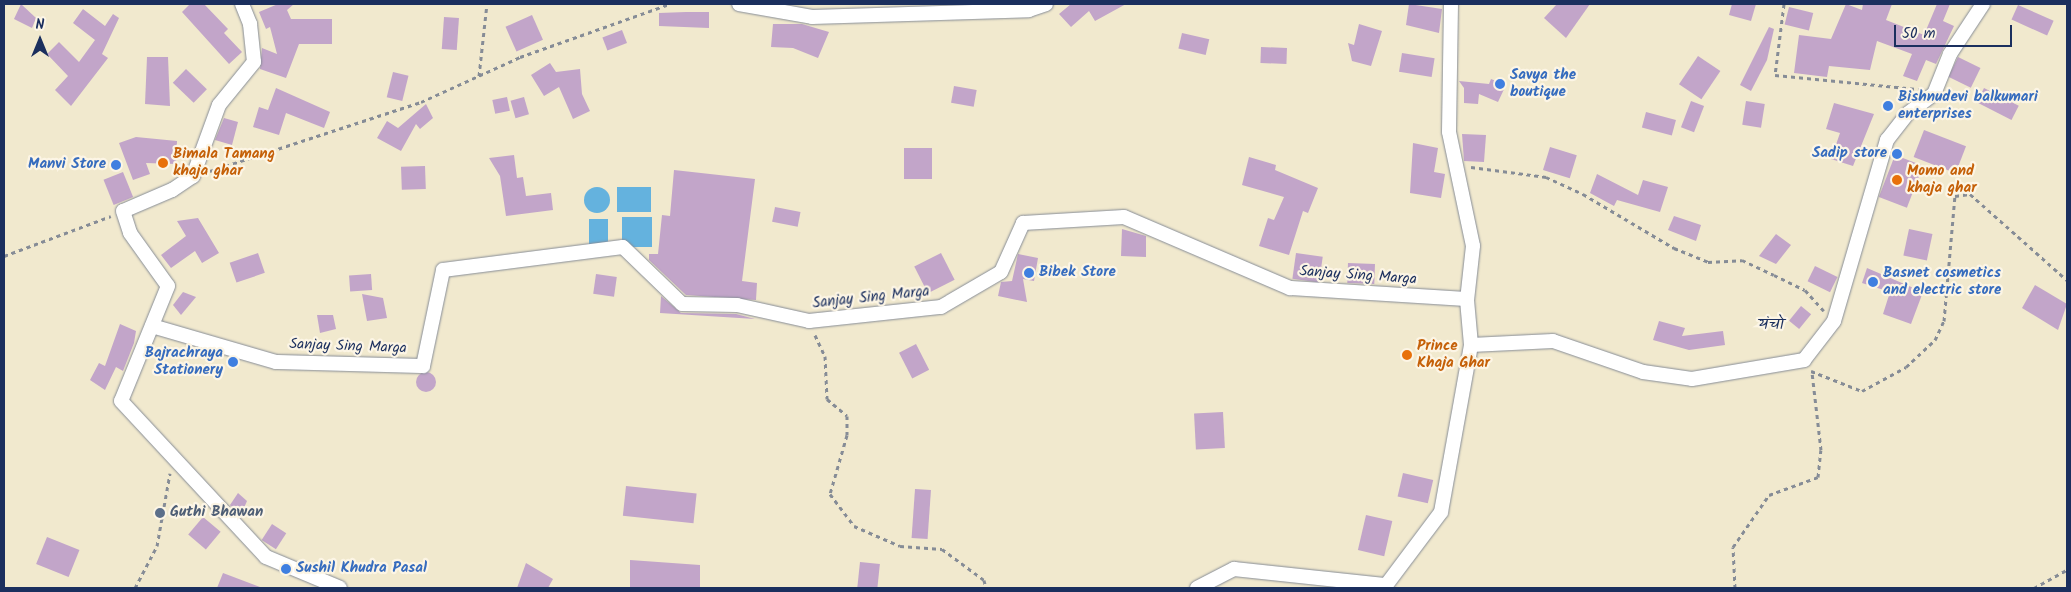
<!DOCTYPE html>
<meta charset="utf-8">
<style>
body{margin:0}
#map{position:relative;width:2071px;height:592px;overflow:hidden;background:#f1e9ce;font-family:Kalam,"Playpen Sans Deva",sans-serif}
div>[style]{position:absolute}
.water>*{inset:0;background:#64b2de;transform-origin:0 0}
.round{border-radius:50%}
.building>*{inset:0;background:#c2a5c9;transform-origin:0 0}
.path>*{height:3px;margin-top:-1.5px;transform-origin:0;background:repeating-linear-gradient(90deg,#868c96 0 4px,transparent 0 8px)}
.roads{filter:drop-shadow(0 0 1px #868c96) drop-shadow(0 0 1px #868c96)}
.minor>*{height:14px;margin:-7px;padding:0 7px;transform-origin:7px;border-radius:7px;background:#fff}
.dots>*{width:14px;height:14px;translate:-50% -50%;box-sizing:border-box;border:2px solid #fcf5e5;border-radius:50%}
span{translate:-50% -50%;white-space:nowrap;text-align:center;line-height:1.15;-webkit-text-stroke:4.5px #fcf5e5;paint-order:stroke}
.shop-label{font-size:15px;color:#366cbe;font-weight:700}
.left{translate:0 -50%;text-align:left}
.right{translate:-100% -50%;text-align:right}
.food-label{font-size:15px;color:#c56008;font-weight:700}
.street-label{font-size:15px;color:#1b2f5e}
.service-label{font-size:15px;color:#4e5e75;font-weight:700}
.neighbourhood-label{font-size:16px;color:#1b2f5e}
.frame{position:absolute;inset:0;border:5px solid #1b2f5e;pointer-events:none}
.north{position:absolute;left:15px;top:15px;width:50px;height:50px;-webkit-text-stroke:4px #fcf5e5;paint-order:stroke;rotate:0deg;font-size:14px;font-weight:700;line-height:20px;text-align:center;color:#1b2f5e}
.north::after{content:'';display:block;margin:auto;width:18px;height:22px;background:#1b2f5e;clip-path:polygon(50% 0,100% 100%,50% 72%,0 100%)}
.scale{position:absolute;left:1894px;top:25px;width:118px;height:22px;box-sizing:border-box;border:2px solid #1b2f5e;border-top:0;padding-left:6px;font-size:15px;line-height:18px;white-space:nowrap;color:#1b2f5e;-webkit-text-stroke:4px #fcf5e5;paint-order:stroke}
</style>
<div id="map">
<div class="water">
<div style="left:617px;top:187px;width:34px;height:25px"></div>
<div class="round" style="left:584px;top:187px;width:26px;height:26px"></div>
<div style="left:622px;top:217px;width:30px;height:30px"></div>
<div style="left:589px;top:219px;width:19px;height:29px"></div>
</div>
<div class="building">
<div style="clip-path:polygon(21px 4px,36px 18px,32px 28px,14px 19px)"></div>
<div style="clip-path:polygon(190px 4px,204px 4px,228px 29px,224px 33px,242px 52px,229px 64px,182px 12px)"></div>
<div style="clip-path:polygon(278px 4px,294px 4px,287px 10px,291px 19px,332px 19px,332px 44px,299px 44px,286px 78px,260px 69px,262px 48px,277px 54px,270px 27px,266px 29px,259px 12px)"></div>
<div style="clip-path:polygon(1071px 4px,1126px 4px,1095px 21px,1089px 11px,1071px 27px,1059px 14px)"></div>
<div style="clip-path:polygon(1409px 4px,1442px 9px,1439px 33px,1406px 25px)"></div>
<div style="clip-path:polygon(1557px 4px,1590px 4px,1566px 38px,1544px 18px)"></div>
<div style="clip-path:polygon(1732px 4px,1756px 4px,1751px 21px,1729px 15px)"></div>
<div style="clip-path:polygon(1846px 4px,1862px 10px,1863px 4px,1892px 4px,1886px 20px,1924px 35px,1937px 4px,1950px 4px,1943px 21px,1954px 26px,1936px 64px,1926px 60px,1917px 81px,1903px 76px,1912px 54px,1877px 41px,1870px 70px,1829px 66px,1827px 77px,1794px 73px,1799px 35px,1831px 39px)"></div>
<div style="left:2018px;top:5px;width:39px;height:16px;rotate:24deg"></div>
<div style="left:1789px;top:7px;width:25px;height:18px;rotate:14deg"></div>
<div style="clip-path:polygon(83px 9px,105px 26px,113px 14px,119px 18px,102px 54px,108px 58px,71px 106px,55px 90px,68px 76px,47px 54px,59px 42px,79px 62px,95px 40px,73px 23px)"></div>
<div style="clip-path:polygon(686px 12px,709px 12px,709px 28px,659px 26px,659px 13px)"></div>
<div style="left:532px;top:15px;width:27px;height:29px;rotate:66deg"></div>
<div style="left:444px;top:17px;width:15px;height:32px;rotate:4deg"></div>
<div style="clip-path:polygon(773px 24px,802px 24px,829px 32px,818px 58px,793px 48px,771px 47px)"></div>
<div style="clip-path:polygon(1359px 24px,1382px 31px,1371px 66px,1352px 61px,1348px 43px,1354px 45px)"></div>
<div style="clip-path:polygon(1769px 27px,1774px 29px,1767px 60px,1751px 91px,1740px 85px)"></div>
<div style="left:622px;top:30px;width:14px;height:21px;rotate:69deg"></div>
<div style="left:1182px;top:33px;width:28px;height:16px;rotate:13deg"></div>
<div style="left:1261px;top:47px;width:26px;height:16px;rotate:2deg"></div>
<div style="left:1402px;top:53px;width:33px;height:19px;rotate:9deg"></div>
<div style="left:1698px;top:56px;width:27px;height:34px;rotate:34deg"></div>
<div style="clip-path:polygon(147px 57px,168px 57px,170px 106px,145px 104px)"></div>
<div style="left:1958px;top:57px;width:25px;height:22px;rotate:26deg"></div>
<div style="clip-path:polygon(550px 63px,556px 72px,580px 69px,582px 94px,590px 111px,573px 119px,559px 87px,544px 96px,531px 75px)"></div>
<div style="left:186px;top:69px;width:29px;height:19px;rotate:44deg"></div>
<div style="left:393px;top:72px;width:16px;height:26px;rotate:14deg"></div>
<div style="clip-path:polygon(1491px 79px,1506px 85px,1498px 102px,1479px 94px,1478px 104px,1464px 103px,1464px 88px,1459px 81px,1489px 84px)"></div>
<div style="left:954px;top:86px;width:23px;height:17px;rotate:10deg"></div>
<div style="clip-path:polygon(276px 88px,330px 112px,324px 128px,286px 113px,279px 135px,253px 127px,259px 107px,268px 110px)"></div>
<div style="left:1984px;top:88px;width:39px;height:16px;rotate:27deg"></div>
<div style="left:507px;top:97px;width:14px;height:15px;rotate:78deg"></div>
<div style="left:524px;top:97px;width:18px;height:14px;rotate:74deg"></div>
<div style="left:1691px;top:101px;width:14px;height:28px;rotate:21deg"></div>
<div style="left:1746px;top:101px;width:19px;height:24px;rotate:9deg"></div>
<div style="clip-path:polygon(1834px 103px,1874px 114px,1853px 166px,1831px 159px,1840px 133px,1826px 129px)"></div>
<div style="clip-path:polygon(426px 104px,433px 118px,420px 129px,416px 124px,401px 151px,377px 138px,387px 121px,398px 128px)"></div>
<div style="left:1646px;top:112px;width:31px;height:16px;rotate:15deg"></div>
<div style="clip-path:polygon(224px 118px,238px 122px,232px 145px,215px 140px)"></div>
<div style="left:1924px;top:130px;width:45px;height:29px;rotate:21deg"></div>
<div style="clip-path:polygon(1462px 134px,1486px 135px,1484px 162px,1464px 161px)"></div>
<div style="clip-path:polygon(136px 137px,177px 141px,176px 164px,146px 163px,150px 174px,133px 180px,119px 143px)"></div>
<div style="clip-path:polygon(1413px 143px,1438px 148px,1434px 172px,1445px 174px,1441px 198px,1410px 193px)"></div>
<div style="left:1550px;top:147px;width:28px;height:24px;rotate:17deg"></div>
<div style="left:904px;top:148px;width:28px;height:31px"></div>
<div style="clip-path:polygon(514px 155px,517px 178px,523px 177px,526px 196px,551px 193px,553px 210px,506px 216px,500px 176px,489px 158px)"></div>
<div style="left:1895px;top:155px;width:30px;height:45px;rotate:21deg"></div>
<div style="clip-path:polygon(1249px 157px,1276px 165px,1275px 170px,1318px 188px,1308px 213px,1303px 211px,1289px 255px,1259px 246px,1268px 218px,1274px 220px,1284px 197px,1242px 185px)"></div>
<div style="left:425px;top:166px;width:23px;height:24px;rotate:88deg"></div>
<div style="clip-path:polygon(674px 170px,755px 179px,742px 281px,757px 283px,756px 300px,686px 295px,649px 260px,649px 254px,658px 254px,662px 215px,670px 216px)"></div>
<div style="left:123px;top:172px;width:27px;height:21px;rotate:68deg"></div>
<div style="clip-path:polygon(1597px 174px,1638px 195px,1643px 180px,1668px 187px,1660px 212px,1617px 200px,1614px 206px,1590px 193px)"></div>
<div style="left:775px;top:207px;width:26px;height:15px;rotate:11deg"></div>
<div style="clip-path:polygon(1674px 216px,1701px 225px,1696px 241px,1668px 230px)"></div>
<div style="clip-path:polygon(198px 218px,219px 253px,202px 263px,195px 251px,171px 268px,161px 255px,186px 236px,177px 221px)"></div>
<div style="clip-path:polygon(1122px 229px,1146px 236px,1146px 257px,1121px 256px)"></div>
<div style="left:1909px;top:229px;width:24px;height:27px;rotate:12deg"></div>
<div style="clip-path:polygon(1776px 234px,1791px 245px,1776px 264px,1759px 256px)"></div>
<div style="left:258px;top:253px;width:21px;height:30px;rotate:71deg"></div>
<div style="left:941px;top:253px;width:30px;height:30px;rotate:63deg"></div>
<div style="left:1296px;top:253px;width:27px;height:26px;rotate:8deg"></div>
<div style="clip-path:polygon(1018px 254px,1038px 258px,1034px 281px,1023px 279px,1027px 302px,998px 296px,1001px 282px,1012px 281px)"></div>
<div style="left:1348px;top:263px;width:27px;height:20px;rotate:2deg"></div>
<div style="left:1815px;top:266px;width:25px;height:17px;rotate:26deg"></div>
<div style="clip-path:polygon(1867px 268px,1923px 292px,1911px 324px,1883px 314px,1890px 292px,1862px 283px)"></div>
<div style="left:371px;top:274px;width:16px;height:22px;rotate:86deg"></div>
<div style="left:596px;top:274px;width:21px;height:20px;rotate:8deg"></div>
<div style="clip-path:polygon(2035px 285px,2067px 304px,2058px 330px,2022px 308px)"></div>
<div style="clip-path:polygon(183px 292px,196px 297px,181px 315px,173px 305px)"></div>
<div style="clip-path:polygon(362px 294px,383px 298px,387px 318px,367px 321px)"></div>
<div style="clip-path:polygon(661px 296px,681px 313px,736px 314px,755px 319px,660px 313px)"></div>
<div style="left:1801px;top:306px;width:13px;height:19px;rotate:39deg"></div>
<div style="clip-path:polygon(317px 315px,333px 315px,336px 329px,320px 333px)"></div>
<div style="clip-path:polygon(1659px 321px,1685px 328px,1682px 336px,1723px 331px,1725px 345px,1689px 350px,1653px 340px)"></div>
<div style="clip-path:polygon(120px 324px,136px 331px,134px 343px,123px 371px,116px 367px,105px 390px,90px 380px,99px 363px,105px 366px)"></div>
<div style="left:916px;top:344px;width:29px;height:19px;rotate:63deg"></div>
<div class="round" style="left:416px;top:372px;width:20px;height:20px"></div>
<div style="left:1223px;top:412px;width:36px;height:29px;rotate:87deg"></div>
<div style="left:1403px;top:473px;width:31px;height:24px;rotate:13deg"></div>
<div style="left:626px;top:486px;width:71px;height:30px;rotate:6deg"></div>
<div style="left:915px;top:489px;width:16px;height:49px;rotate:4deg"></div>
<div style="clip-path:polygon(238px 493px,247px 501px,240px 517px,230px 505px)"></div>
<div style="left:1366px;top:515px;width:27px;height:36px;rotate:13deg"></div>
<div style="left:203px;top:517px;width:23px;height:23px;rotate:40deg"></div>
<div style="left:272px;top:524px;width:17px;height:19px;rotate:33deg"></div>
<div style="left:47px;top:537px;width:35px;height:29px;rotate:22deg"></div>
<div style="clip-path:polygon(630px 560px,700px 565px,700px 588px,630px 588px)"></div>
<div style="left:860px;top:562px;width:20px;height:26px;rotate:6deg"></div>
<div style="clip-path:polygon(526px 563px,553px 579px,548px 588px,517px 588px)"></div>
<div style="clip-path:polygon(223px 573px,260px 587px,259px 588px,217px 588px)"></div>
</div>
<div class="path">
<div style="left:1784px;top:4px;width:72px;rotate:97.2deg"></div>
<div style="left:1775px;top:75px;width:145px;rotate:5.6deg"></div>
<div style="left:479px;top:76px;width:72px;rotate:-83.7deg"></div>
<div style="left:1471px;top:167px;width:76px;rotate:7.6deg"></div>
<div style="left:1546px;top:177px;width:41px;rotate:24.7deg"></div>
<div style="left:1583px;top:194px;width:106px;rotate:30.7deg"></div>
<div style="left:1674px;top:248px;width:37px;rotate:22deg"></div>
<div style="left:1708px;top:262px;width:34px;rotate:-3deg"></div>
<div style="left:1742px;top:260px;width:35px;rotate:25deg"></div>
<div style="left:1774px;top:275px;width:34px;rotate:26deg"></div>
<div style="left:1805px;top:290px;width:28px;rotate:48deg"></div>
<div style="left:210px;top:171px;width:222px;rotate:-18.1deg"></div>
<div style="left:421px;top:102px;width:109px;rotate:-24.4deg"></div>
<div style="left:520px;top:57px;width:159px;rotate:-19.5deg"></div>
<div style="left:4px;top:256px;width:114px;rotate:-20.5deg"></div>
<div style="left:815px;top:335px;width:23px;rotate:65deg"></div>
<div style="left:825px;top:356px;width:43px;rotate:87.3deg"></div>
<div style="left:827px;top:399px;width:26px;rotate:40deg"></div>
<div style="left:847px;top:416px;width:19px;rotate:90deg"></div>
<div style="left:847px;top:435px;width:61px;rotate:106.1deg"></div>
<div style="left:830px;top:494px;width:40px;rotate:53deg"></div>
<div style="left:854px;top:526px;width:50px;rotate:23.5deg"></div>
<div style="left:900px;top:546px;width:42px;rotate:4.1deg"></div>
<div style="left:942px;top:549px;width:52px;rotate:36.4deg"></div>
<div style="left:984px;top:580px;width:8px;rotate:76deg"></div>
<div style="left:1811px;top:371px;width:55px;rotate:21.4deg"></div>
<div style="left:1862px;top:391px;width:50px;rotate:-28.6deg"></div>
<div style="left:1906px;top:367px;width:40px;rotate:-43deg"></div>
<div style="left:1935px;top:340px;width:21px;rotate:-65deg"></div>
<div style="left:1944px;top:321px;width:125px;rotate:-85deg"></div>
<div style="left:1955px;top:196px;width:15px;rotate:-8deg"></div>
<div style="left:1970px;top:194px;width:130px;rotate:41.6deg"></div>
<div style="left:135px;top:588px;width:47px;rotate:-62.4deg"></div>
<div style="left:157px;top:546px;width:74px;rotate:-79.9deg"></div>
<div style="left:1735px;top:588px;width:41px;rotate:-92.8deg"></div>
<div style="left:1733px;top:547px;width:63px;rotate:-55.3deg"></div>
<div style="left:1769px;top:495px;width:52px;rotate:-20.2deg"></div>
<div style="left:1818px;top:477px;width:27px;rotate:-84deg"></div>
<div style="left:1821px;top:450px;width:79px;rotate:-96.6deg"></div>
<div style="left:2034px;top:588px;width:38px;rotate:-29deg"></div>
</div>
<div class="roads">
<div class="minor">
<div style="left:242px;top:4px;width:22px;rotate:68deg"></div>
<div style="left:250px;top:24px;width:38px;rotate:84deg"></div>
<div style="left:254px;top:62px;width:55px;rotate:129.1deg"></div>
<div style="left:219px;top:105px;width:76px;rotate:110.1deg"></div>
<div style="left:193px;top:176px;width:25px;rotate:146deg"></div>
<div style="left:172px;top:190px;width:53px;rotate:156.8deg"></div>
<div style="left:123px;top:211px;width:23px;rotate:72deg"></div>
<div style="left:130px;top:233px;width:65px;rotate:54.4deg"></div>
<div style="left:168px;top:286px;width:124px;rotate:112.2deg"></div>
<div style="left:121px;top:401px;width:213px;rotate:47.1deg"></div>
<div style="left:266px;top:557px;width:80px;rotate:22.7deg"></div>
<div style="left:739px;top:4px;width:74px;rotate:10.1deg"></div>
<div style="left:812px;top:17px;width:217px;rotate:-1.8deg"></div>
<div style="left:1029px;top:10px;width:18px;rotate:-19deg"></div>
<div style="left:1451px;top:4px;width:128px;rotate:90.9deg"></div>
<div style="left:1449px;top:132px;width:116px;rotate:78.1deg"></div>
<div style="left:1473px;top:246px;width:54px;rotate:96.3deg"></div>
<div style="left:1467px;top:300px;width:45px;rotate:84.9deg"></div>
<div style="left:152px;top:326px;width:129px;rotate:16.2deg"></div>
<div style="left:276px;top:362px;width:147px;rotate:1.6deg"></div>
<div style="left:423px;top:366px;width:98px;rotate:-78.2deg"></div>
<div style="left:443px;top:270px;width:181px;rotate:-7.3deg"></div>
<div style="left:623px;top:247px;width:82px;rotate:44deg"></div>
<div style="left:682px;top:304px;width:55px;rotate:1deg"></div>
<div style="left:737px;top:305px;width:74px;rotate:12.5deg"></div>
<div style="left:809px;top:321px;width:133px;rotate:-6.1deg"></div>
<div style="left:941px;top:307px;width:69px;rotate:-30.3deg"></div>
<div style="left:1001px;top:272px;width:54px;rotate:-65.8deg"></div>
<div style="left:1023px;top:223px;width:101px;rotate:-3.4deg"></div>
<div style="left:1124px;top:217px;width:181px;rotate:23.2deg"></div>
<div style="left:1290px;top:288px;width:177px;rotate:3.6deg"></div>
<div style="left:1197px;top:588px;width:42px;rotate:-27.2deg"></div>
<div style="left:1234px;top:569px;width:151px;rotate:6.1deg"></div>
<div style="left:1384px;top:588px;width:95px;rotate:-53.1deg"></div>
<div style="left:1441px;top:512px;width:170px;rotate:-79.8deg"></div>
<div style="left:1471px;top:345px;width:82px;rotate:-2.8deg"></div>
<div style="left:1553px;top:341px;width:95px;rotate:19deg"></div>
<div style="left:1643px;top:372px;width:49px;rotate:8.1deg"></div>
<div style="left:1692px;top:379px;width:114px;rotate:-9.6deg"></div>
<div style="left:1804px;top:360px;width:49px;rotate:-52.4deg"></div>
<div style="left:1834px;top:321px;width:189px;rotate:-73.7deg"></div>
<div style="left:1887px;top:140px;width:33px;rotate:-52deg"></div>
<div style="left:1907px;top:114px;width:34px;rotate:-37deg"></div>
<div style="left:1934px;top:94px;width:43px;rotate:-68.2deg"></div>
<div style="left:1950px;top:54px;width:60px;rotate:-56.6deg"></div>
</div>
</div>
<div class="dots">
<div style="left:1500px;top:84px;background:#3f7fe0"></div>
<div style="left:1888px;top:106px;background:#3f7fe0"></div>
<div style="left:1897px;top:154px;background:#3f7fe0"></div>
<div style="left:163px;top:163px;background:#e8710a"></div>
<div style="left:116px;top:165px;background:#3f7fe0"></div>
<div style="left:1897px;top:180px;background:#e8710a"></div>
<div style="left:1029px;top:273px;background:#3f7fe0"></div>
<div style="left:1873px;top:282px;background:#3f7fe0"></div>
<div style="left:1407px;top:355px;background:#e8710a"></div>
<div style="left:233px;top:362px;background:#3f7fe0"></div>
<div style="left:160px;top:513px;background:#5c6f8a"></div>
<div style="left:286px;top:569px;background:#3f7fe0"></div>
</div>
<div class="shop-label">
<span class="left" style="left:1510px;top:84px">Savya the<br>boutique</span>
<span class="left" style="left:1898px;top:106px">Bishnudevi balkumari<br>enterprises</span>
<span class="right" style="left:1887px;top:154px">Sadip store</span>
<span class="right" style="left:106px;top:165px">Manvi Store</span>
<span class="left" style="left:1039px;top:273px">Bibek Store</span>
<span class="left" style="left:1883px;top:282px">Basnet cosmetics<br>and electric store</span>
<span class="right" style="left:223px;top:362px">Bajrachraya<br>Stationery</span>
<span class="left" style="left:296px;top:569px">Sushil Khudra Pasal</span>
</div>
<div class="food-label">
<span class="left" style="left:173px;top:163px">Bimala Tamang<br>khaja ghar</span>
<span class="left" style="left:1907px;top:180px">Momo and<br>khaja ghar</span>
<span class="left" style="left:1417px;top:355px">Prince<br>Khaja Ghar</span>
</div>
<div class="street-label">
<span style="left:1358px;top:276px;rotate:4deg">Sanjay Sing Marga</span>
<span style="left:871px;top:298px;rotate:-6deg">Sanjay Sing Marga</span>
<span style="left:348px;top:347px;rotate:2deg">Sanjay Sing Marga</span>
</div>
<div class="service-label">
<span class="left" style="left:170px;top:513px">Guthi Bhawan</span>
</div>
<div class="neighbourhood-label">
<span style="left:1771px;top:325px">यंचो</span>
</div>
<div class="frame"></div>
<div class="north">N</div>
<div class="scale">50 m</div>
</div>
